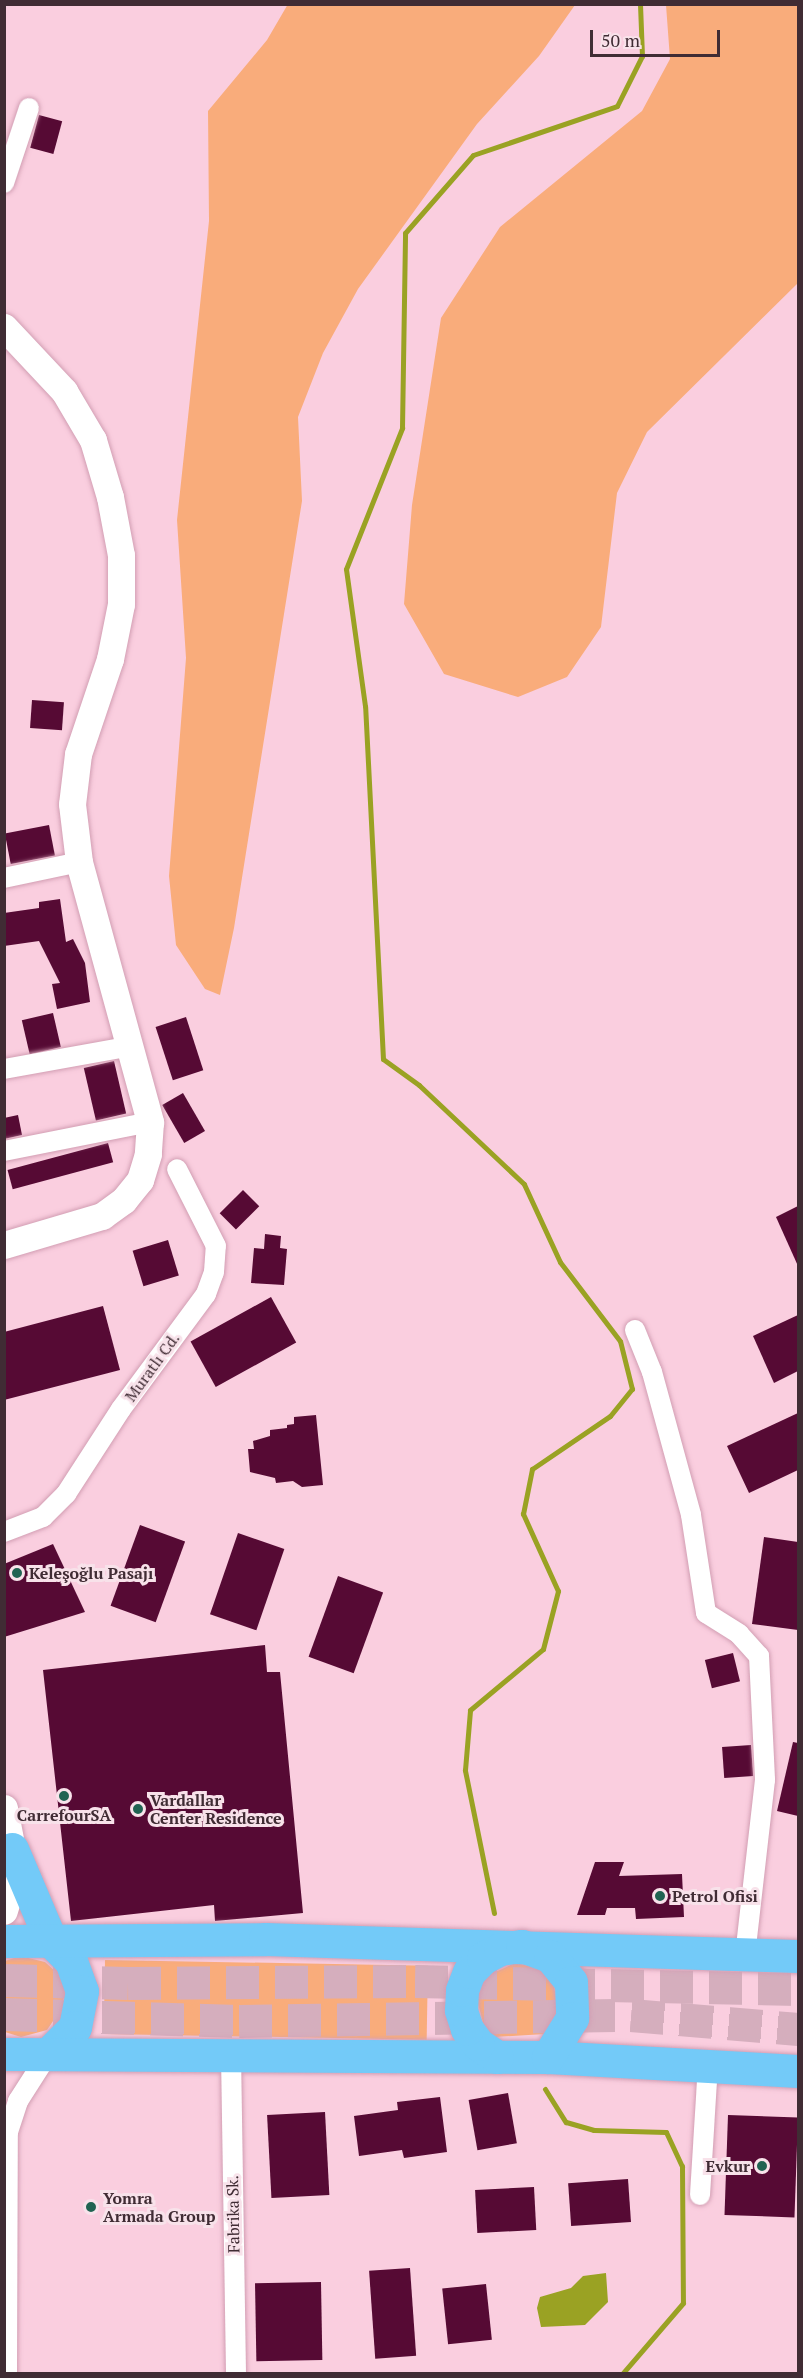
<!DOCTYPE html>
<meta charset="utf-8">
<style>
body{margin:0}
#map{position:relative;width:803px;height:2378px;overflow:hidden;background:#facedf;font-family:"PT Serif",serif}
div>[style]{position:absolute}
.green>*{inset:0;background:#f9ac7b;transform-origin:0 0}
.water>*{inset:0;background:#9aa223}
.stream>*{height:5px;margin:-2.5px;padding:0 2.5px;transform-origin:2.5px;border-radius:2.5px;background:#9aa223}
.building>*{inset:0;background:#560a34;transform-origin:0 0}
.highway-tunnel>*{height:33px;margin-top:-16.5px;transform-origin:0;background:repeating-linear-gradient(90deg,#d5aebd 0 33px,transparent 0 49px)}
.roads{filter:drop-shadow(0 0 2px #d29eb3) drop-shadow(0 0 2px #d29eb3)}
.street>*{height:20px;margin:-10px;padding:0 10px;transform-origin:10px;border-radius:10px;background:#fff}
.secondary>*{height:27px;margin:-13.5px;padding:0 13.5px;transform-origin:13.5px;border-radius:13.5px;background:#fff}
.highway>*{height:33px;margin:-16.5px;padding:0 16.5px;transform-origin:16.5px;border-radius:16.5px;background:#73caf8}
.dots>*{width:16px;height:16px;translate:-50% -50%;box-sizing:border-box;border:3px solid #f8e2ea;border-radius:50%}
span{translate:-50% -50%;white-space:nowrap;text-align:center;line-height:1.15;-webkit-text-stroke:6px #f8e2ea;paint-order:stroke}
.street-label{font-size:16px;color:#402c34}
.poi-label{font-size:16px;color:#402c34;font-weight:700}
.left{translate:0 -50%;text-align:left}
.right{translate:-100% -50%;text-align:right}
.frame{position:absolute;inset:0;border:6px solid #402c34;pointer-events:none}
.scale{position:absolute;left:590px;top:30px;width:130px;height:27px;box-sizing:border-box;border:3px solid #402c34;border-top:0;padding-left:8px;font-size:18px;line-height:21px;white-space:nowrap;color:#402c34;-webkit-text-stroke:4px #f8e2ea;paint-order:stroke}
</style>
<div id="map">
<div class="green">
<div style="clip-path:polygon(288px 4px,575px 5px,539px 56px,477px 124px,358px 289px,323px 353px,298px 417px,302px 501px,234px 928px,220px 995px,205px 989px,176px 945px,169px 876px,186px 658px,177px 520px,209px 221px,208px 111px,267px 40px)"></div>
<div style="clip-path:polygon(666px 5px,798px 5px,798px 283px,647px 432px,617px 493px,601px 627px,567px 677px,518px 697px,444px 674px,404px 604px,412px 505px,441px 318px,500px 227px,642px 111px,670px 59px)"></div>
<div style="clip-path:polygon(20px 1956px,45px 1962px,55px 1971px,64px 1995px,62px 2008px,47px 2030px,21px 2037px,5px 2032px,5px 1961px)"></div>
<div style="left:105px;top:1960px;width:323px;height:74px;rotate:1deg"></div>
<div style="clip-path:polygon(515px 1963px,538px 1968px,554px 1986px,558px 2010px,545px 2034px,494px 2037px,484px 2026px,477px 2000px,481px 1986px,489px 1975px)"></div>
</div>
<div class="water">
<div style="clip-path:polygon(606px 2273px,608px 2302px,585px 2325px,541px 2327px,537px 2308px,540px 2297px,571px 2288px,583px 2276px)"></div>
</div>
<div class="stream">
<div style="left:494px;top:1913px;width:146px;rotate:-101.5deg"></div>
<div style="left:465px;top:1770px;width:60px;rotate:-85.2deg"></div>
<div style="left:470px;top:1710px;width:95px;rotate:-39.9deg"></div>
<div style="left:543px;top:1649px;width:60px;rotate:-75.5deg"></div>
<div style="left:558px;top:1591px;width:85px;rotate:-114.4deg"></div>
<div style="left:523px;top:1514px;width:46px;rotate:-78.7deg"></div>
<div style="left:532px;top:1469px;width:94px;rotate:-34.2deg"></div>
<div style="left:610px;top:1416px;width:35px;rotate:-51deg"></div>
<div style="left:632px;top:1389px;width:49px;rotate:-104deg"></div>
<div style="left:620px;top:1341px;width:99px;rotate:-127.2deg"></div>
<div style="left:560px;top:1262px;width:86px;rotate:-114.8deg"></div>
<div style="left:524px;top:1184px;width:144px;rotate:-136.7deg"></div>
<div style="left:419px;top:1085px;width:44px;rotate:-144.2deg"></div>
<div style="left:383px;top:1059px;width:353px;rotate:-92.9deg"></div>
<div style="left:365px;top:706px;width:138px;rotate:-97.9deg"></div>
<div style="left:346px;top:569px;width:152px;rotate:-68.3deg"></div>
<div style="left:402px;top:428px;width:195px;rotate:-89.1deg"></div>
<div style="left:405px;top:233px;width:103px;rotate:-48.9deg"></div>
<div style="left:473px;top:155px;width:152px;rotate:-18.8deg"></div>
<div style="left:617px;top:106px;width:56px;rotate:-63.4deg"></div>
<div style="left:642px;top:56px;width:52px;rotate:-92.2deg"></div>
<div style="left:545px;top:2089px;width:39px;rotate:58deg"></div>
<div style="left:566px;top:2122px;width:29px;rotate:16deg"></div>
<div style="left:594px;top:2130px;width:72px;rotate:1.6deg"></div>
<div style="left:666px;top:2132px;width:38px;rotate:65deg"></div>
<div style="left:682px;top:2166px;width:137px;rotate:89.6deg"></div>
<div style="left:683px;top:2303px;width:94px;rotate:130.7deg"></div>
</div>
<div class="building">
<div style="left:39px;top:115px;width:24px;height:34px;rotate:15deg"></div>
<div style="left:32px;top:700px;width:32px;height:28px;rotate:4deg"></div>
<div style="left:49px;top:825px;width:31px;height:45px;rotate:79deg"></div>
<div style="clip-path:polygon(60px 899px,66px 942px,73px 939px,85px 963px,90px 1002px,57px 1009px,52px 984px,60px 983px,39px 941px,4px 946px,4px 913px,39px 908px,39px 902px)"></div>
<div style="left:53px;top:1013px;width:35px;height:32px;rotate:77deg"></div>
<div style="left:186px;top:1017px;width:56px;height:32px;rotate:72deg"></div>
<div style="left:114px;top:1061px;width:54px;height:31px;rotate:77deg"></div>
<div style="left:183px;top:1093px;width:44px;height:24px;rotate:60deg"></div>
<div style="clip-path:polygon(18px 1115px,22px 1135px,4px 1139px,4px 1118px)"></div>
<div style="left:108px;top:1143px;width:20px;height:104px;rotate:75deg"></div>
<div style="left:243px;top:1190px;width:23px;height:33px;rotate:45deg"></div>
<div style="clip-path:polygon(798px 1206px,798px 1266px,776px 1217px)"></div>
<div style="clip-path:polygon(265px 1234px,281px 1236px,280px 1248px,287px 1249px,284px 1285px,251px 1283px,254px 1248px,264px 1249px)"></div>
<div style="left:168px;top:1240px;width:37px;height:37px;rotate:73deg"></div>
<div style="left:271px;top:1297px;width:52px;height:92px;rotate:61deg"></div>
<div style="clip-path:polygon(103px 1306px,120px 1370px,4px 1400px,4px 1332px)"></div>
<div style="clip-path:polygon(798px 1315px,798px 1371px,774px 1383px,753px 1336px)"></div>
<div style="clip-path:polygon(798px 1413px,798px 1470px,749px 1493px,727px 1446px)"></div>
<div style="clip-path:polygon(316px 1415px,323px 1485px,302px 1487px,293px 1481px,276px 1483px,275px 1478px,250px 1472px,248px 1449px,254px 1449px,253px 1441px,270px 1436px,270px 1430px,287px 1428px,287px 1425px,294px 1424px,294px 1417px)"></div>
<div style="left:140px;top:1525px;width:48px;height:86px;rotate:20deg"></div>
<div style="left:238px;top:1533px;width:49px;height:86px;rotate:19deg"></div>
<div style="clip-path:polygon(764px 1537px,798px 1542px,798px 1630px,752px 1624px)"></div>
<div style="clip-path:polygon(53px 1544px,85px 1612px,4px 1637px,4px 1564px)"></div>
<div style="left:338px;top:1576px;width:48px;height:86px;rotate:20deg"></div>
<div style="clip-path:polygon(265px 1645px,267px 1672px,280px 1672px,303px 1913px,215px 1921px,214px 1905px,71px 1921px,43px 1670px)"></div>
<div style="left:733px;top:1653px;width:29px;height:29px;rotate:76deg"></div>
<div style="clip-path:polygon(793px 1742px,798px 1743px,798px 1816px,777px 1811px)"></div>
<div style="left:751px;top:1745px;width:31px;height:29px;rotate:86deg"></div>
<div style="clip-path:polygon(595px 1862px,624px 1862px,619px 1876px,682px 1874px,684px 1917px,636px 1919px,635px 1908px,607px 1908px,605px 1915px,577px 1915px)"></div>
<div style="left:508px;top:2093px;width:51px;height:40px;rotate:80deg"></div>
<div style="clip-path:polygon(440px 2097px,447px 2152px,404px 2158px,402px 2150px,359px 2156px,354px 2116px,398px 2110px,397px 2102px)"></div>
<div style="left:325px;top:2112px;width:83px;height:58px;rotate:87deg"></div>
<div style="left:728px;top:2115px;width:70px;height:100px;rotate:2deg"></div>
<div style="left:628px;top:2179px;width:43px;height:60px;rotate:86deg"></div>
<div style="left:534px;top:2187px;width:43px;height:59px;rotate:87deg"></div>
<div style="left:410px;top:2268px;width:88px;height:41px;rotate:86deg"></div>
<div style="left:321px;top:2282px;width:78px;height:66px;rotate:89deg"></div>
<div style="left:486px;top:2284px;width:56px;height:44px;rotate:84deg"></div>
</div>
<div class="highway-tunnel">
<div style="left:4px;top:1980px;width:124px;rotate:1.4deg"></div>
<div style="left:128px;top:1983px;width:287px;rotate:-0.4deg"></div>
<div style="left:415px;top:1981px;width:383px;rotate:1.2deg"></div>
<div style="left:4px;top:2014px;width:235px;rotate:1.7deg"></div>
<div style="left:239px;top:2021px;width:392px;rotate:-0.9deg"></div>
<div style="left:631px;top:2015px;width:168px;rotate:4.8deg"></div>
</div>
<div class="roads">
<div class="street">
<div style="left:4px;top:183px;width:79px;rotate:-71.6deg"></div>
<div style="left:4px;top:878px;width:77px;rotate:-12deg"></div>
<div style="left:4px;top:1069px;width:130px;rotate:-10.2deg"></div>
<div style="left:4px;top:1151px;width:149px;rotate:-11.2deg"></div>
<div style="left:635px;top:1330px;width:45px;rotate:68deg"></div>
<div style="left:652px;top:1372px;width:148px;rotate:74.7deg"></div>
<div style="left:691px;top:1515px;width:99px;rotate:81.3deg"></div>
<div style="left:706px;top:1613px;width:39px;rotate:32deg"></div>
<div style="left:739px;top:1634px;width:30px;rotate:48deg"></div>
<div style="left:759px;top:1656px;width:124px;rotate:87.2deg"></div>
<div style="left:765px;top:1780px;width:176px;rotate:96.5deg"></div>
<div style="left:4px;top:1532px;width:42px;rotate:-21deg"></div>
<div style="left:43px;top:1517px;width:33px;rotate:-45deg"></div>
<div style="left:66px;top:1494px;width:101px;rotate:-57.1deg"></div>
<div style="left:121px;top:1409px;width:143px;rotate:-53.5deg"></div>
<div style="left:206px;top:1294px;width:23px;rotate:-70deg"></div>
<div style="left:214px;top:1272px;width:26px;rotate:-86deg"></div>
<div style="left:216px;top:1246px;width:86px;rotate:-116.9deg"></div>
<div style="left:231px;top:2054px;width:320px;rotate:89.1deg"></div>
<div style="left:700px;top:2195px;width:130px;rotate:-86.5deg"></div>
<div style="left:7px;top:2374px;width:242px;rotate:-89.8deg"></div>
<div style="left:8px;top:2132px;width:33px;rotate:-72deg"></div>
<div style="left:18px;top:2101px;width:56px;rotate:-57.4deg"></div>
</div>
<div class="secondary">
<div style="left:4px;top:327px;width:88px;rotate:46.8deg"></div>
<div style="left:64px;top:391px;width:57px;rotate:59.4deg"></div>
<div style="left:93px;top:440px;width:59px;rotate:73.4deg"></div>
<div style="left:110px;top:497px;width:59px;rotate:79.3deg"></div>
<div style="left:121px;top:555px;width:49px;rotate:90deg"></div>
<div style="left:121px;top:604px;width:56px;rotate:101.3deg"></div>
<div style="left:110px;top:659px;width:100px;rotate:108.6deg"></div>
<div style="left:78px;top:754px;width:50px;rotate:96.8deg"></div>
<div style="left:72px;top:804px;width:58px;rotate:83.1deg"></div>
<div style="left:79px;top:862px;width:270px;rotate:74.7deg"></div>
<div style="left:150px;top:1122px;width:32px;rotate:94deg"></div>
<div style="left:148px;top:1154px;width:27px;rotate:107deg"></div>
<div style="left:140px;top:1180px;width:26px;rotate:129deg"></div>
<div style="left:124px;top:1200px;width:27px;rotate:144deg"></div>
<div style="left:102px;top:1216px;width:102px;rotate:163.5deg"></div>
<div style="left:4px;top:1808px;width:42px;rotate:79deg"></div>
<div style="left:12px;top:1849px;width:35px;rotate:90deg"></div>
<div style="left:12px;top:1884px;width:28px;rotate:107deg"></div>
</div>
<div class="highway">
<div style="left:12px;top:1849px;width:100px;rotate:67deg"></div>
<div style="left:51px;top:1941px;width:28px;rotate:45deg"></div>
<div style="left:71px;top:1961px;width:32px;rotate:70deg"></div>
<div style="left:82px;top:1991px;width:37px;rotate:101deg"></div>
<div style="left:75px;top:2027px;width:38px;rotate:135deg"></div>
<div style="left:4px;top:1941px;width:261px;rotate:-0.4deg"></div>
<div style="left:265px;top:1939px;width:533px;rotate:1.83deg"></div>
<div style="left:4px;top:2054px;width:544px;rotate:0.32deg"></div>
<div style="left:548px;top:2057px;width:250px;rotate:3.2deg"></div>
<div style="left:497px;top:2057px;width:23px;rotate:-146deg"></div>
<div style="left:478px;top:2044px;width:19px;rotate:-126deg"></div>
<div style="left:467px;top:2029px;width:20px;rotate:-108deg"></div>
<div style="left:461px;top:2010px;width:20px;rotate:-87deg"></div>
<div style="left:462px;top:1990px;width:19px;rotate:-69deg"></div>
<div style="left:469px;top:1972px;width:20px;rotate:-45deg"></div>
<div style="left:483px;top:1958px;width:19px;rotate:-28deg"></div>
<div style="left:500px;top:1949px;width:22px;rotate:-8deg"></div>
<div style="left:522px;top:1946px;width:30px;rotate:20deg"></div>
<div style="left:550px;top:1956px;width:33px;rotate:51deg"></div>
<div style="left:571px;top:1982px;width:36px;rotate:88deg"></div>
<div style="left:572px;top:2018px;width:46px;rotate:121.6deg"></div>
</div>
</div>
<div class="dots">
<div style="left:17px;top:1573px;background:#206352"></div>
<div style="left:64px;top:1796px;background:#206352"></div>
<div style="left:138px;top:1809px;background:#206352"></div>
<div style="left:660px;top:1896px;background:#206352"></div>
<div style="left:762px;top:2166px;background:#206352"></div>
<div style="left:91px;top:2207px;background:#206352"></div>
</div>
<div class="street-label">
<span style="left:152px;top:1367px;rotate:-54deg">Muratlı Cd.</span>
<span style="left:233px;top:2214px;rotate:-91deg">Fabrika Sk.</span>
</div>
<div class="poi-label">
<span class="left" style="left:29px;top:1573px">Keleşoğlu Pasajı</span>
<span class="left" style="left:150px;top:1809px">Vardallar<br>Center Residence</span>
<span style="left:64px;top:1815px">CarrefourSA</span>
<span class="left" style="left:672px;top:1896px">Petrol Ofisi</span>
<span class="right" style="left:750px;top:2166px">Evkur</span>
<span class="left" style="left:103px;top:2207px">Yomra<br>Armada Group</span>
</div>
<div class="frame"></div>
<div class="scale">50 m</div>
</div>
